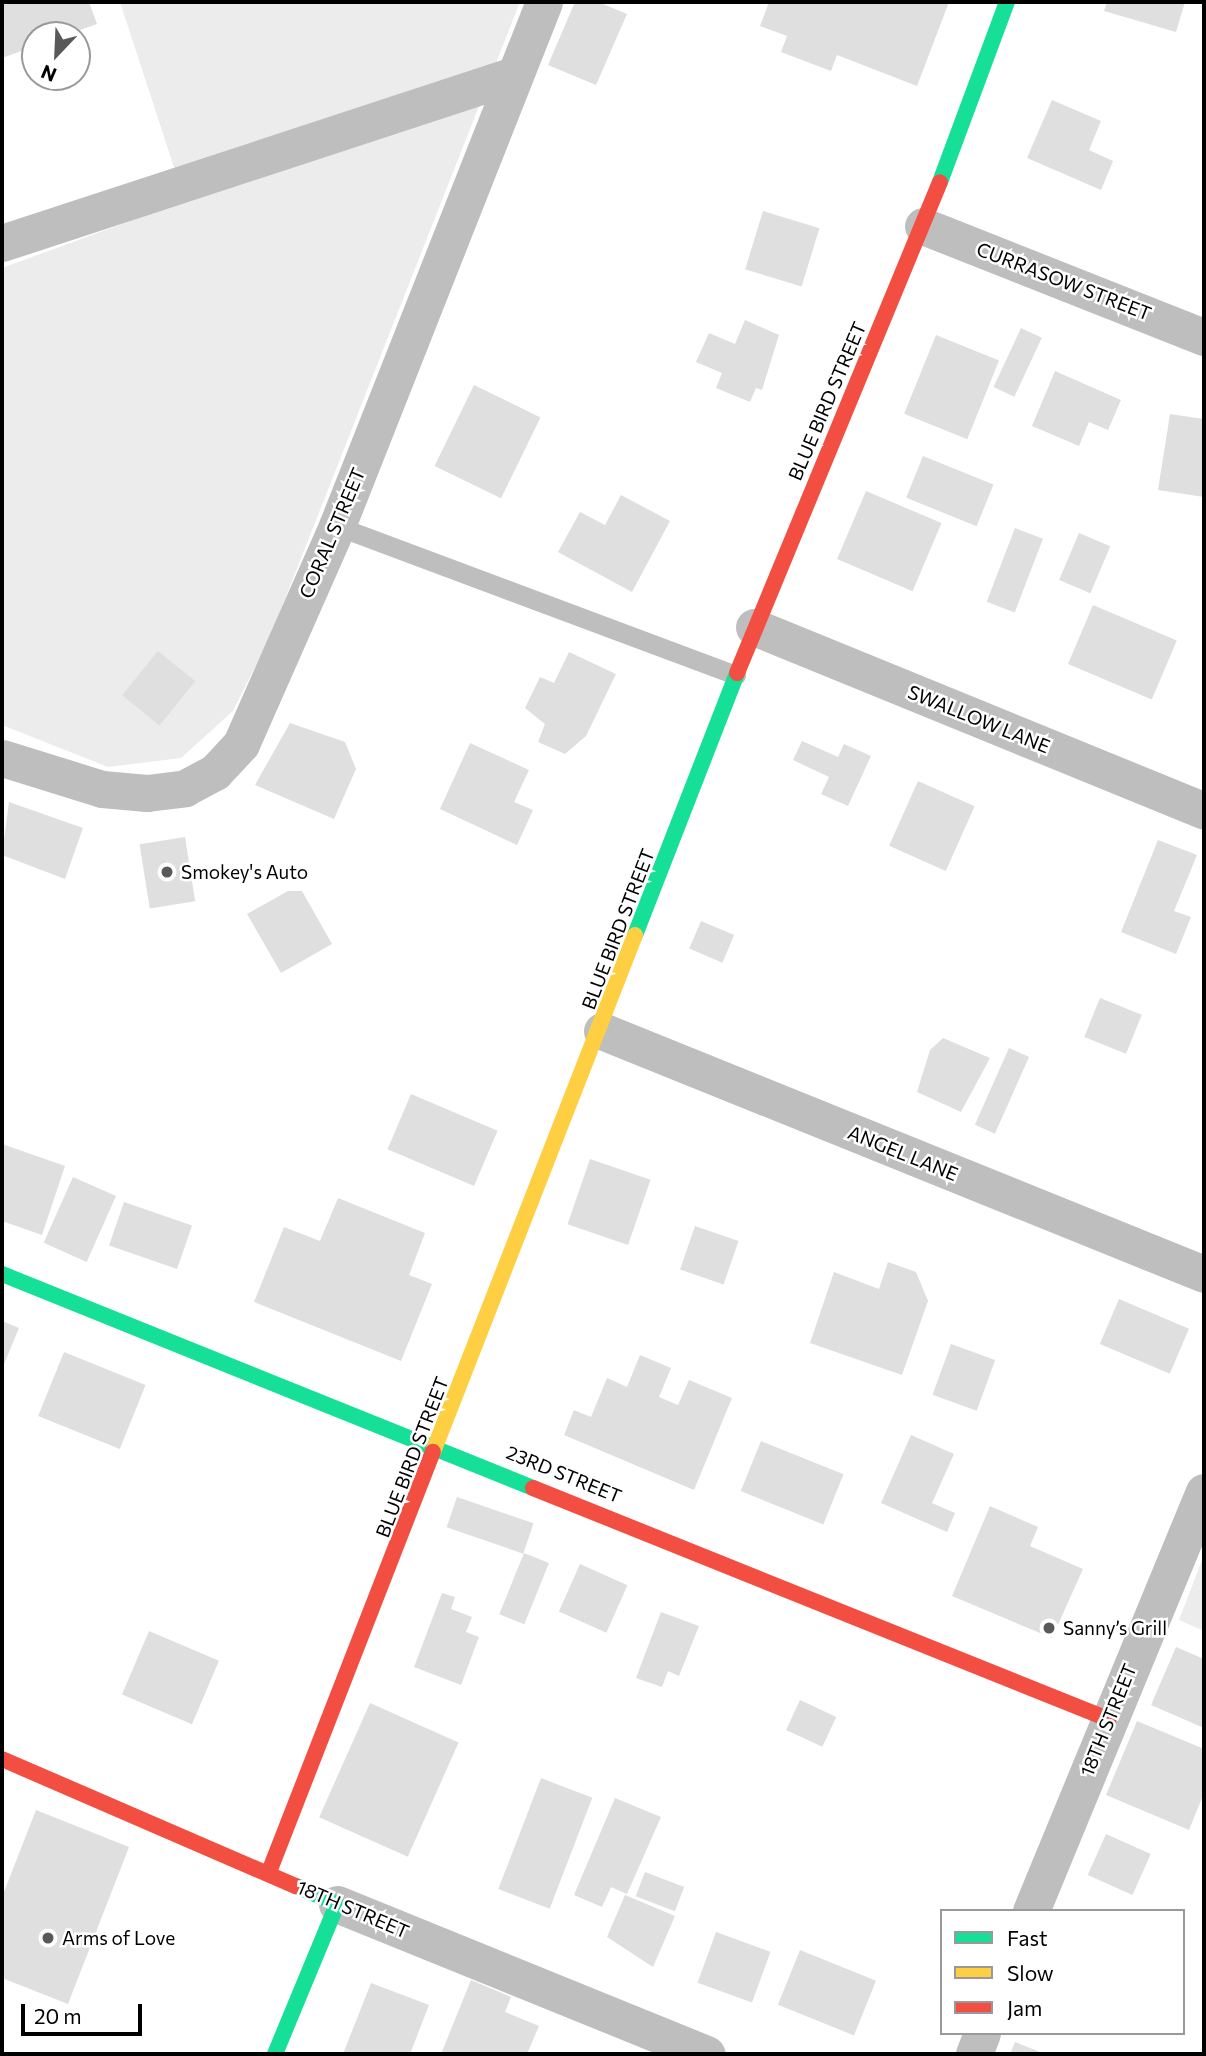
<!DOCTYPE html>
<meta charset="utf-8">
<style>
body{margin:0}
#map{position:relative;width:1206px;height:2056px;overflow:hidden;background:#fff;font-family:Commissioner,sans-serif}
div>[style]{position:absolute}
.green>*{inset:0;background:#ececec}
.building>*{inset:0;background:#dfdfdf;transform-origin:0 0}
.lane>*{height:19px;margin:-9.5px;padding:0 9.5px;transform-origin:9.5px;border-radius:9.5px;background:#bebebe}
.street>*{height:37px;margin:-18.5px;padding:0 18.5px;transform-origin:18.5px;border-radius:18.5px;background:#bebebe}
.fast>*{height:16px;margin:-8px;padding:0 8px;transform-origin:8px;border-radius:8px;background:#16e098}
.slow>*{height:16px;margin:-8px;padding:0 8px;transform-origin:8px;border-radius:8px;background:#ffcf43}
.jam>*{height:16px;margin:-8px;padding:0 8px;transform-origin:8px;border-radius:8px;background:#f24e42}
.dots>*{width:19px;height:19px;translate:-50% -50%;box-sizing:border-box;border:4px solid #fff;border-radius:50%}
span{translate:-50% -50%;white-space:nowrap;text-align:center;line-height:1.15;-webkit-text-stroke:5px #fff;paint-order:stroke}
.street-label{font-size:19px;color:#000}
.poi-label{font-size:19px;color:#000}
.left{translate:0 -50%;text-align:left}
.frame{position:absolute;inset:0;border:4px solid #000;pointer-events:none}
.legend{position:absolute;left:940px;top:1909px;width:245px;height:126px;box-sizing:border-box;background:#fff;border:2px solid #999;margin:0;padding:9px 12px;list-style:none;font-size:21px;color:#000}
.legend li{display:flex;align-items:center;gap:14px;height:35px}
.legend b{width:35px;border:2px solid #999}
.north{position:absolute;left:21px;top:21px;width:70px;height:70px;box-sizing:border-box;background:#fff;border:2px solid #999;border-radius:50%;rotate:203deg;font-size:19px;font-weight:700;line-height:28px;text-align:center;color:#000}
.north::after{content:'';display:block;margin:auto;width:24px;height:32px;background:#595959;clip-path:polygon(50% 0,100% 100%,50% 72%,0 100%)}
.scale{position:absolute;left:21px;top:2004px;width:121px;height:32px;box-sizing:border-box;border:4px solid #000;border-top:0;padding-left:9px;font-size:21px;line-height:24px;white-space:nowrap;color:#000;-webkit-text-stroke:5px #fff;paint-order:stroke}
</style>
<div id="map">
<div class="green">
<div style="clip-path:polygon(120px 2px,520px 2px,270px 637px,233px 711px,181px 758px,108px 767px,2px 725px,2px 268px,185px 201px)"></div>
<div style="clip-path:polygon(1204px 1555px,1204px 1631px,1179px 1620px)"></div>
</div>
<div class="building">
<div style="clip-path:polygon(2px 2px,89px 2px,97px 24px,66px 35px,35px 35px,35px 46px,2px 58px)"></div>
<div style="clip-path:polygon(575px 2px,598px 2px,627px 14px,596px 85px,548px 65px)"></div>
<div style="clip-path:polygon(769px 2px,949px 2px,917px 86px,837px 55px,831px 71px,781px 52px,787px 36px,760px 26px)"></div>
<div style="clip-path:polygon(1107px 2px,1185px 2px,1176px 32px,1104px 11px)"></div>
<div style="clip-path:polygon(1052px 100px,1101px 121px,1089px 150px,1113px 161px,1101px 190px,1027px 158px)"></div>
<div style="left:763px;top:211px;width:59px;height:61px;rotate:17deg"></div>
<div style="clip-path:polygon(745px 320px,779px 335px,762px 390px,756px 388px,750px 402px,716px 388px,722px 373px,696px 362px,709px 333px,735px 344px)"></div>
<div style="left:1021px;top:328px;width:23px;height:65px;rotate:25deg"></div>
<div style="left:936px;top:335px;width:68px;height:85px;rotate:22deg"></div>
<div style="clip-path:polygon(1055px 371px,1121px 400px,1108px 430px,1089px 422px,1079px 446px,1032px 426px)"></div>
<div style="left:474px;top:385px;width:74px;height:90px;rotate:26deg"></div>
<div style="clip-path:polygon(1170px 414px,1204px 419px,1204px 497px,1158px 490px)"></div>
<div style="left:923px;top:456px;width:76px;height:45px;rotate:22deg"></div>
<div style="left:866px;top:491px;width:82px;height:74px;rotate:23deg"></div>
<div style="clip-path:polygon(621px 495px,670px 521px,632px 592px,558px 552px,580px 512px,605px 525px)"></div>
<div style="left:1015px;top:528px;width:30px;height:79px;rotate:21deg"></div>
<div style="left:1079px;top:533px;width:34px;height:51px;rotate:23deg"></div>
<div style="left:1093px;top:605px;width:91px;height:64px;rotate:23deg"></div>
<div style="left:158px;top:651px;width:48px;height:57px;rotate:39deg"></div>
<div style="clip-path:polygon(569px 652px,616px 674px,586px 736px,565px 754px,538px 742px,545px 724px,525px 708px,540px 677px,554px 683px)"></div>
<div style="clip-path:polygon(290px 723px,345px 742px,356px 769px,334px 819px,255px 785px)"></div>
<div style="clip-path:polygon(802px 741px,838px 757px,844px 744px,871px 756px,848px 806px,821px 794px,829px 777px,793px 760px)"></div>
<div style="clip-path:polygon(470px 743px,529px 770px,514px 802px,533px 810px,517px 845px,440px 809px)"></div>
<div style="left:918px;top:781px;width:62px;height:71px;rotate:24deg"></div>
<div style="clip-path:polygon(9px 802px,83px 828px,65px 879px,2px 855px)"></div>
<div style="left:185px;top:837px;width:65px;height:46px;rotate:81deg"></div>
<div style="clip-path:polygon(1158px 840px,1197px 855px,1174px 911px,1191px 917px,1176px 954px,1121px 932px)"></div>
<div style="clip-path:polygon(288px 891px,302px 891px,332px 944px,281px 973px,247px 914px)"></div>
<div style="left:701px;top:921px;width:36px;height:30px;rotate:23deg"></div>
<div style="left:1100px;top:998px;width:45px;height:42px;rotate:22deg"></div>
<div style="clip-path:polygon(943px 1038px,990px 1058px,961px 1112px,917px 1092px,930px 1050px)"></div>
<div style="left:1009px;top:1048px;width:22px;height:84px;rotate:24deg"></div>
<div style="left:411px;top:1094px;width:94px;height:60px;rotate:23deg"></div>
<div style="clip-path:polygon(2px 1144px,65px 1166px,42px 1235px,2px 1221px)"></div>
<div style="left:590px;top:1159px;width:64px;height:69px;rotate:19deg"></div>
<div style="left:73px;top:1177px;width:47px;height:72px;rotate:24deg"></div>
<div style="clip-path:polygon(338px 1198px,425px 1233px,409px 1275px,432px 1284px,401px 1361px,254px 1302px,284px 1227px,320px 1241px)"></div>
<div style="left:124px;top:1202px;width:72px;height:46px;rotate:19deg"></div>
<div style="left:695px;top:1226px;width:46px;height:46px;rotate:19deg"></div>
<div style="clip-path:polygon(888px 1262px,916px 1272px,928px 1301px,902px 1375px,810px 1343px,834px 1272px,879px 1289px)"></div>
<div style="left:1119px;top:1299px;width:76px;height:49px;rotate:23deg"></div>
<div style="clip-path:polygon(2px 1321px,19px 1328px,2px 1369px)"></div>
<div style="left:951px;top:1344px;width:47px;height:54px;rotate:20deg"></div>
<div style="left:64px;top:1352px;width:88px;height:69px;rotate:22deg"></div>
<div style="clip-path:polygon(640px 1355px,671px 1368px,659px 1397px,678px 1405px,689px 1380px,732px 1398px,694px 1490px,564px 1435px,574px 1410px,591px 1417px,607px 1378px,627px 1387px)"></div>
<div style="clip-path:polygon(911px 1435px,954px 1454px,932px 1503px,955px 1513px,947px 1532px,881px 1503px)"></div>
<div style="left:761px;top:1441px;width:89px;height:54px;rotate:22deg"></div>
<div style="left:457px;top:1497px;width:81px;height:32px;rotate:19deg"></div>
<div style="clip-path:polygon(990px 1506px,1038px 1527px,1030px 1546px,1083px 1569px,1052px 1638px,952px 1596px)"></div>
<div style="left:524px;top:1553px;width:27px;height:66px;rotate:22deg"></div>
<div style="left:580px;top:1564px;width:52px;height:52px;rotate:24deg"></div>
<div style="clip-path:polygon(442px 1593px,455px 1597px,451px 1609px,472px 1617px,466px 1632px,479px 1637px,461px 1685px,414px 1667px)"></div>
<div style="clip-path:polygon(661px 1612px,699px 1626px,679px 1676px,668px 1671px,662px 1687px,636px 1678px)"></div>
<div style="left:149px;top:1631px;width:76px;height:69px;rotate:23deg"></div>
<div style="clip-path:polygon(1176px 1647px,1204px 1659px,1204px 1728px,1151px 1705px)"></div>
<div style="left:800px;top:1700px;width:40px;height:33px;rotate:25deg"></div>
<div style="left:370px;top:1703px;width:97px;height:125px;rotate:24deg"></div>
<div style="clip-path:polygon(1137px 1721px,1204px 1749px,1204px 1793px,1189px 1830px,1106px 1795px)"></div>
<div style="left:541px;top:1778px;width:55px;height:119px;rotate:21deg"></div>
<div style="clip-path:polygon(615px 1798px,661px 1817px,627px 1894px,611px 1887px,602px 1907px,574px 1895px)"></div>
<div style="clip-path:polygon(36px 1810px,129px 1847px,68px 2004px,2px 1978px,2px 1897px)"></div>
<div style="left:1106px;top:1834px;width:49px;height:45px;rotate:24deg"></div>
<div style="left:645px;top:1872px;width:42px;height:26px;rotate:21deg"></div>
<div style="clip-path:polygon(625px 1895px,675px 1916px,653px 1967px,607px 1937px)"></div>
<div style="left:716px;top:1932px;width:58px;height:54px;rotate:20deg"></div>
<div style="left:800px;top:1950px;width:82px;height:59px;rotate:22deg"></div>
<div style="clip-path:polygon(471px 1980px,511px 1997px,505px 2012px,539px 2026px,527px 2054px,441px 2054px)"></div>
<div style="clip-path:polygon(371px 1983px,429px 2005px,410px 2054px,343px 2054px)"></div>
<div style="clip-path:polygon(1015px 2042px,1045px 2054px,1010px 2054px)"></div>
</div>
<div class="lane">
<div style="left:337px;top:526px;width:426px;rotate:20.5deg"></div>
</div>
<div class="street">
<div style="left:923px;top:226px;width:302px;rotate:21.6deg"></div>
<div style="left:2px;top:243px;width:536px;rotate:-18.16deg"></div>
<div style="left:754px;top:627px;width:486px;rotate:22.2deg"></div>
<div style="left:2px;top:758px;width:105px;rotate:17.2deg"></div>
<div style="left:102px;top:789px;width:45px;rotate:5.1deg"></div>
<div style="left:147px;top:793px;width:38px;rotate:-7deg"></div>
<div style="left:185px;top:788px;width:34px;rotate:-28deg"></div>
<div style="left:215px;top:772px;width:38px;rotate:-47deg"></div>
<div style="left:241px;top:744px;width:238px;rotate:-66.2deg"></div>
<div style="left:337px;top:526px;width:563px;rotate:-68.44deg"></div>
<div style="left:602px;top:1031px;width:649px;rotate:21.98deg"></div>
<div style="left:337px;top:1904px;width:399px;rotate:22.1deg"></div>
<div style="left:1031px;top:1911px;width:453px;rotate:-67.6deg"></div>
<div style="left:974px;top:2054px;width:22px;rotate:-69deg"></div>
</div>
<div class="fast">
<div style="left:940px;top:182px;width:192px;rotate:-69.6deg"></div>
<div style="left:635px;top:935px;width:281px;rotate:-68.7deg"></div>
<div style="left:2px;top:1274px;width:573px;rotate:21.95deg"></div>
<div style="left:275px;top:2054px;width:162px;rotate:-67.5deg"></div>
<div style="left:337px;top:1904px;width:45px;rotate:-156.3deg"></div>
</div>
<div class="slow">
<div style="left:433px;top:1452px;width:555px;rotate:-68.66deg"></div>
</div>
<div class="jam">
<div style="left:737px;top:673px;width:531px;rotate:-67.54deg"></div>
<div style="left:533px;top:1488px;width:620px;rotate:21.89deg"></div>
<div style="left:2px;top:1759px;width:320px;rotate:23.4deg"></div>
<div style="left:269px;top:1872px;width:451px;rotate:-68.7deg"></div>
</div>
<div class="dots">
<div style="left:167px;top:872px;background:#595959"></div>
<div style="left:1049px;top:1628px;background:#595959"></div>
<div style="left:48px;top:1938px;background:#595959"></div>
</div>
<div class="street-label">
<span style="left:1064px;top:281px;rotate:21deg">CURRASOW STREET</span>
<span style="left:827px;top:401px;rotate:-67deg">BLUE BIRD STREET</span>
<span style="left:332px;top:533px;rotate:-67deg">CORAL STREET</span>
<span style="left:979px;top:719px;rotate:22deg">SWALLOW LANE</span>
<span style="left:618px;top:929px;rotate:-69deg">BLUE BIRD STREET</span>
<span style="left:903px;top:1153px;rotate:22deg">ANGEL LANE</span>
<span style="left:412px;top:1457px;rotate:-69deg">BLUE BIRD STREET</span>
<span style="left:564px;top:1474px;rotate:22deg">23RD STREET</span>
<span style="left:1108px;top:1720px;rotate:-68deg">18TH STREET</span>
<span style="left:353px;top:1909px;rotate:23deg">18TH STREET</span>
</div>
<div class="poi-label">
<span class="left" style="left:181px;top:872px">Smokey's Auto</span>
<span class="left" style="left:1063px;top:1628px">Sanny’s Grill</span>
<span class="left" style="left:62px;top:1938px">Arms of Love</span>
</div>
<div class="frame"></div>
<ul class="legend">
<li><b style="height:9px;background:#16e098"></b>Fast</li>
<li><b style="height:9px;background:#ffcf43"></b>Slow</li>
<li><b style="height:9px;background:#f24e42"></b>Jam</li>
</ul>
<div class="north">N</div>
<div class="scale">20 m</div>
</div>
